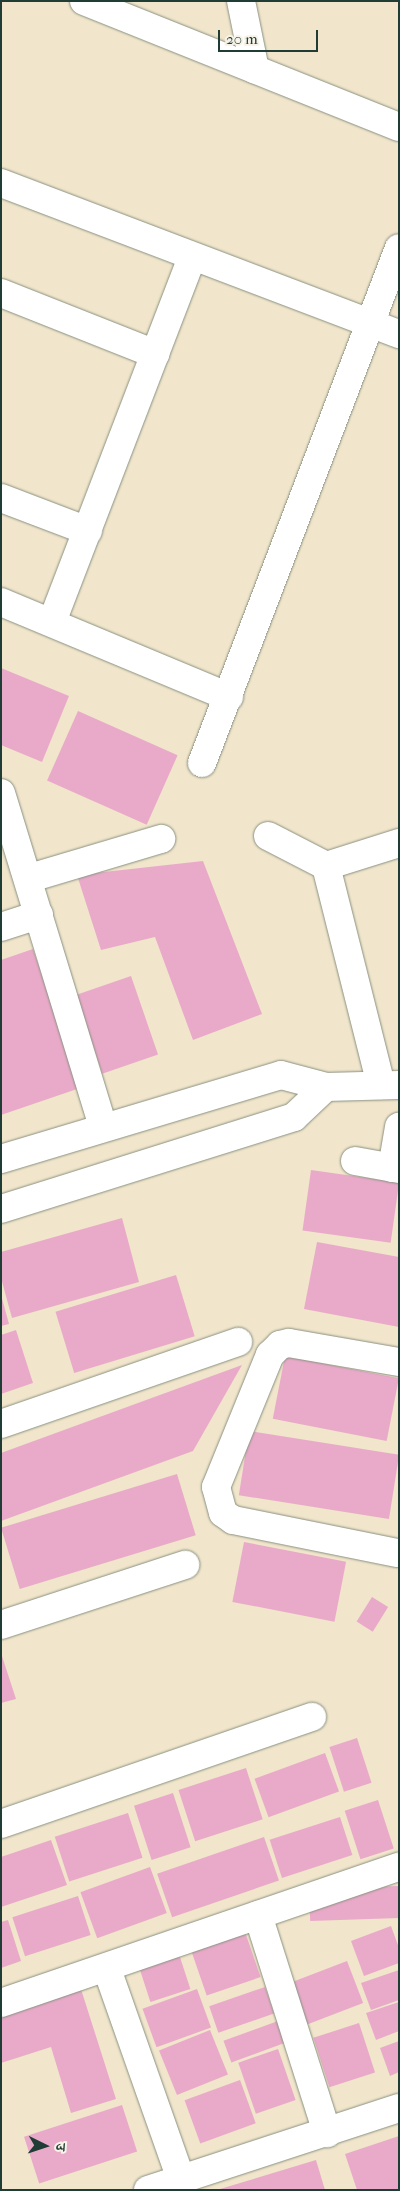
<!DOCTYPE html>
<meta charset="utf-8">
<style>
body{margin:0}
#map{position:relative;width:400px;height:2191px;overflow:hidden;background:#f1e5cb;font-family:"IM FELL French Canon","Noto Serif Devanagari",serif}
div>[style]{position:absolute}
.building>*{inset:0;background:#e9aac9;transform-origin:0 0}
.roads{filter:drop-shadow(0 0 1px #889180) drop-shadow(0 0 1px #889180)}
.minor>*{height:28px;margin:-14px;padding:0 14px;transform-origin:14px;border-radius:14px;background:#fff}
span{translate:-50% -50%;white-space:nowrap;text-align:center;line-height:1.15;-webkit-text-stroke:4px #f7f3e8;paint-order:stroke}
.frame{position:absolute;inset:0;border:2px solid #1f3d34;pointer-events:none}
.north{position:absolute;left:20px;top:2121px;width:50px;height:50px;-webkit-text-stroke:4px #f7f3e8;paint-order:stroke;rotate:94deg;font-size:14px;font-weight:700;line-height:20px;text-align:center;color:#1f3d34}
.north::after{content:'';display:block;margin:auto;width:18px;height:22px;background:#1f3d34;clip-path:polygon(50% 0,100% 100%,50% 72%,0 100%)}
.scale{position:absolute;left:218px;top:30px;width:100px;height:22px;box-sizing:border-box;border:2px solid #1f3d34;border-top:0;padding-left:6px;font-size:15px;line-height:18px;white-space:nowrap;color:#1f3d34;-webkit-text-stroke:4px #f7f3e8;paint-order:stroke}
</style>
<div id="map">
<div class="building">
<div style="clip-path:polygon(1px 668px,69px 696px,42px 762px,1px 745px)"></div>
<div style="left:78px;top:711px;width:109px;height:76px;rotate:24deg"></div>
<div style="clip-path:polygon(203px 861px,262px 1014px,193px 1040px,155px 937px,101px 950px,77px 875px)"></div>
<div style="clip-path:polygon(33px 949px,80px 1088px,1px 1115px,1px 960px)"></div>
<div style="left:131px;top:976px;width:83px;height:59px;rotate:71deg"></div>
<div style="left:311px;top:1170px;width:89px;height:61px;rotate:8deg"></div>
<div style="clip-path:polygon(122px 1218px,139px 1282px,12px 1318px,1px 1278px,1px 1252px)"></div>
<div style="clip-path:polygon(317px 1242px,399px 1257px,399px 1327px,304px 1309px)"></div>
<div style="left:176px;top:1275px;width:64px;height:126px;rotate:73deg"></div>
<div style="clip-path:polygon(1px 1295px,9px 1324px,1px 1326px)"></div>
<div style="clip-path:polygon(16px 1330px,33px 1383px,1px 1394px,1px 1335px)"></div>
<div style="left:285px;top:1356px;width:116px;height:64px;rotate:11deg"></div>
<div style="clip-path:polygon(242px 1365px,193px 1451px,1px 1521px,1px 1453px)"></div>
<div style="left:249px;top:1431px;width:152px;height:65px;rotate:9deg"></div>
<div style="left:177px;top:1474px;width:64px;height:184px;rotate:73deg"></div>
<div style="left:244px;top:1542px;width:104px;height:61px;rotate:11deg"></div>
<div style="left:372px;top:1597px;width:19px;height:29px;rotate:32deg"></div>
<div style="clip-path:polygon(1px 1653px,16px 1699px,1px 1703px)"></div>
<div style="left:357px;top:1738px;width:47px;height:29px;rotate:72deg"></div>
<div style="left:325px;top:1753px;width:41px;height:75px;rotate:70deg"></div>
<div style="left:246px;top:1768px;width:54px;height:71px;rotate:72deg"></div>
<div style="left:173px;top:1793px;width:57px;height:41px;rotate:72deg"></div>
<div style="left:378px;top:1800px;width:51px;height:35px;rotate:72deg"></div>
<div style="left:128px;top:1813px;width:47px;height:77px;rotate:72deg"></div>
<div style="left:340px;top:1817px;width:40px;height:74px;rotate:72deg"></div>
<div style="left:264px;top:1837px;width:46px;height:113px;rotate:71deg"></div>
<div style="clip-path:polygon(51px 1840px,67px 1885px,1px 1907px,1px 1857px)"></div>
<div style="left:150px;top:1867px;width:49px;height:74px;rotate:70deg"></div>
<div style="left:398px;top:1886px;width:32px;height:89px;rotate:88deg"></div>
<div style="left:78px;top:1896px;width:41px;height:69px;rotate:72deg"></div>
<div style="clip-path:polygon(8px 1920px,21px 1961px,1px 1968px,1px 1922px)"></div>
<div style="left:243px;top:1926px;width:54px;height:57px;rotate:71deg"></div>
<div style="clip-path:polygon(391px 1926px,399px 1948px,399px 1963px,364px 1976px,351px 1941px)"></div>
<div style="left:178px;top:1951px;width:40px;height:42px;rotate:72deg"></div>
<div style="left:347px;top:1961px;width:45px;height:67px;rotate:69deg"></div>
<div style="clip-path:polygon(399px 1970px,399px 2000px,371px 2010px,361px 1983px)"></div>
<div style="clip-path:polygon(80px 1986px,116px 2099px,71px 2113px,51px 2047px,1px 2063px,1px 2011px)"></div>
<div style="left:265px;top:1987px;width:28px;height:59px;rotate:71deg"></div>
<div style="left:197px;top:1989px;width:41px;height:58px;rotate:70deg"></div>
<div style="clip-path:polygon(399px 2002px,399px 2031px,376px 2040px,366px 2013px)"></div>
<div style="left:278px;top:2021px;width:23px;height:58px;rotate:70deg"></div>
<div style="left:359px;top:2023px;width:52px;height:48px;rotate:72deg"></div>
<div style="left:210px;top:2030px;width:48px;height:55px;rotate:68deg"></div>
<div style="clip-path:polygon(399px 2041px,399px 2072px,390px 2076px,380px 2048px)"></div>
<div style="left:278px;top:2049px;width:54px;height:42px;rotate:71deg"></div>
<div style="left:240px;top:2080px;width:46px;height:59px;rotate:70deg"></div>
<div style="left:122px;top:2105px;width:49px;height:103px;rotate:72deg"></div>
<div style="clip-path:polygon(399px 2136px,399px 2190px,357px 2190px,345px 2154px)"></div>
<div style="clip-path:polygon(316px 2160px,325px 2190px,220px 2190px,220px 2189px)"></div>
</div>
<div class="roads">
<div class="minor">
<div style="left:84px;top:1px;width:339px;rotate:21.8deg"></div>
<div style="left:241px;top:1px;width:70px;rotate:78.5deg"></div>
<div style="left:1px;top:183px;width:426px;rotate:20.8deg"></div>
<div style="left:1px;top:293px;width:166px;rotate:21.6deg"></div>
<div style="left:1px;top:498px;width:93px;rotate:20.8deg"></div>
<div style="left:1px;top:602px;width:247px;rotate:22.6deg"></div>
<div style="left:52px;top:622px;width:391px;rotate:-69deg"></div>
<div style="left:202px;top:763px;width:551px;rotate:-69.07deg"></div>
<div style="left:1px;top:793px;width:349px;rotate:73deg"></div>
<div style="left:268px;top:836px;width:65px;rotate:27.3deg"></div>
<div style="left:326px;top:866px;width:226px;rotate:75.9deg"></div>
<div style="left:326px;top:866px;width:77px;rotate:-17.5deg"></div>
<div style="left:30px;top:878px;width:137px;rotate:-16.6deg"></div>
<div style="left:1px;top:927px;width:40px;rotate:-18deg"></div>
<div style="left:1px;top:1159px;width:292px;rotate:-16.7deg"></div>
<div style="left:281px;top:1075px;width:47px;rotate:14.9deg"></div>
<div style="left:326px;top:1087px;width:73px;rotate:-1.6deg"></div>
<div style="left:355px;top:1161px;width:45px;rotate:10.3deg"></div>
<div style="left:392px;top:1168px;width:42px;rotate:-80.3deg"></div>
<div style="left:1px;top:1209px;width:307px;rotate:-17.4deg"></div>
<div style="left:294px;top:1117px;width:44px;rotate:-43.2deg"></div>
<div style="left:1px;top:1424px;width:251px;rotate:-19.1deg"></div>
<div style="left:397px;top:1553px;width:167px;rotate:-168.6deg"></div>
<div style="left:233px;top:1520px;width:12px;rotate:-145deg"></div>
<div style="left:223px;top:1513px;width:27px;rotate:-105deg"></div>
<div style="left:216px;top:1487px;width:143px;rotate:-67.8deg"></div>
<div style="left:270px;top:1355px;width:14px;rotate:-45deg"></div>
<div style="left:280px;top:1345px;width:9px;rotate:-13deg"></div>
<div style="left:289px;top:1343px;width:112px;rotate:9.8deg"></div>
<div style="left:1px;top:1625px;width:194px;rotate:-18.1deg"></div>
<div style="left:1px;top:1824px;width:329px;rotate:-19deg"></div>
<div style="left:258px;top:1915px;width:229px;rotate:72.4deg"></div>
<div style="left:107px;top:1969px;width:223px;rotate:70.6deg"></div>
<div style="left:1px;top:2003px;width:421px;rotate:-18.9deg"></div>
<div style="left:148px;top:2190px;width:264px;rotate:-18.1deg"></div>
</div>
</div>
<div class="frame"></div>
<div class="north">उ</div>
<div class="scale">20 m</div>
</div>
